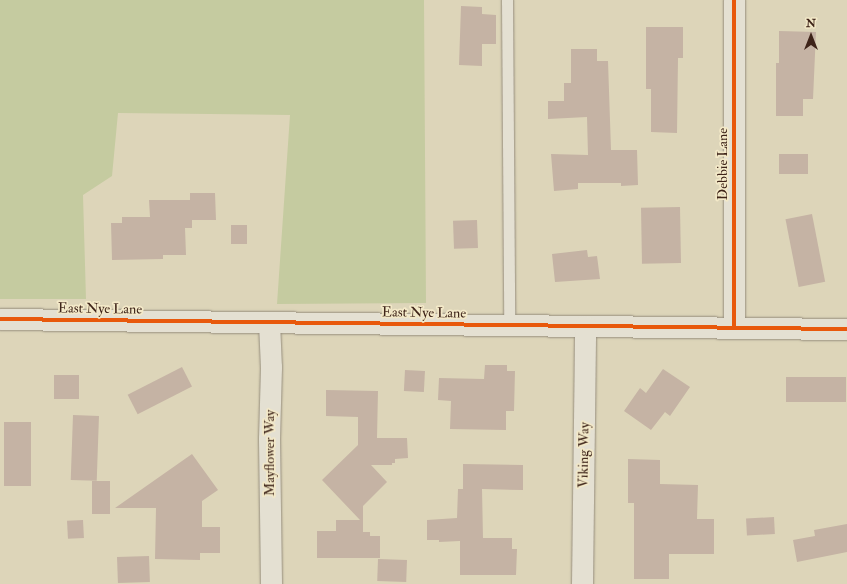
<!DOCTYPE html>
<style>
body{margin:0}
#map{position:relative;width:847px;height:584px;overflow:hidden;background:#ddd5b9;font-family:"IM FELL Double Pica",serif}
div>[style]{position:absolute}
.green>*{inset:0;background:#c5cba0}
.building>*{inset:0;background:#c5b3a4;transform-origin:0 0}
.roads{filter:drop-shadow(0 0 1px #968e7d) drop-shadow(0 0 1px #968e7d)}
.service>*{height:11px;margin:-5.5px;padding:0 5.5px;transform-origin:5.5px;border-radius:5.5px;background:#e4e0d2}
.minor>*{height:21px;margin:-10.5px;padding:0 10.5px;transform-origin:10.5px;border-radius:10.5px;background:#e4e0d2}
.cycleway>*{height:4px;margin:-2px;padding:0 2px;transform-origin:2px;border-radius:2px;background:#e8590c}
span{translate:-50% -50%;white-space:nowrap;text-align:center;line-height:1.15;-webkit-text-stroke:3.5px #f3e9c8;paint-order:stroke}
.street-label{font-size:14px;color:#3e2419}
.north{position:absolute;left:791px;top:16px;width:40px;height:40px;-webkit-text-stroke:3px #f3e9c8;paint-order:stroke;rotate:0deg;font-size:11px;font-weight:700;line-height:16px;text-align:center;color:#3e2419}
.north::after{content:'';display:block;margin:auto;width:14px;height:18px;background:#3e2419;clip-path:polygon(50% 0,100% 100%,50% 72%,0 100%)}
</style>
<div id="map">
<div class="green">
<div style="clip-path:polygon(0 0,424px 0,426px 303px,277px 304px,290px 115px,118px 113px,112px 176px,83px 195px,86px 299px,0 299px)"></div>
</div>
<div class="building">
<div style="clip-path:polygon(461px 6px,482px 7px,482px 14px,496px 15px,496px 44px,482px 44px,482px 66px,459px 65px)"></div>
<div style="clip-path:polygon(646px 27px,683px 27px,683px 58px,678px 58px,677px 133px,651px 132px,651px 89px,646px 89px)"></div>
<div style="clip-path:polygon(779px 31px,816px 32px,813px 99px,803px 99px,803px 116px,776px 116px,776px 63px,779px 63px)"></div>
<div style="clip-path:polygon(571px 49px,597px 49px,597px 61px,608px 61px,611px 150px,637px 150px,638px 185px,621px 186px,621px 183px,578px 183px,578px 189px,554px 191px,551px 154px,588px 155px,587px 117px,548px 119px,548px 101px,564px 101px,564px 83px,571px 83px)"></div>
<div style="left:779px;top:154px;width:29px;height:20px"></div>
<div style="clip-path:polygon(190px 193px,215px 193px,216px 220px,192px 220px,192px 228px,185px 228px,186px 255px,163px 255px,163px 259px,112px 260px,111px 223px,122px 223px,122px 217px,150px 217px,149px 200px,190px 200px)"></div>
<div style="left:680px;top:207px;width:56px;height:39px;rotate:89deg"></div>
<div style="left:812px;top:214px;width:69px;height:27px;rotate:79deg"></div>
<div style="left:477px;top:220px;width:28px;height:24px;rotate:88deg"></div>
<div style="left:231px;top:225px;width:16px;height:19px"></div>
<div style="clip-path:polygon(587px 250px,588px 257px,597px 256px,600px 279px,555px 282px,552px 254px)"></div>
<div style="clip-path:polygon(485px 365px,507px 365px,507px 371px,515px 371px,514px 411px,506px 411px,506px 430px,450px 429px,451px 401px,438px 400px,439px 378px,484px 379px)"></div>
<div style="left:182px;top:367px;width:22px;height:61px;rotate:63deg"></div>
<div style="clip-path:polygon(663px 369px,690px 387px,670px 416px,665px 412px,651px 430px,624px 411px,640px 388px,646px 393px)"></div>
<div style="left:405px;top:370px;width:20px;height:21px;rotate:3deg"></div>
<div style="left:54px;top:375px;width:25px;height:24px"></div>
<div style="left:786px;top:377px;width:60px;height:25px"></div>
<div style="clip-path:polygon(326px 390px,378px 391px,377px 438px,407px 438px,408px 458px,395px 459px,395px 463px,392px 463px,392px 465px,371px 465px,387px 482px,363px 506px,363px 532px,370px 532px,370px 536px,380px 536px,380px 558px,317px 558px,317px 531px,336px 531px,336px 520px,360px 520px,322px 480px,358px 445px,358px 417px,326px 416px)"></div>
<div style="left:73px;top:415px;width:26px;height:65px;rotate:2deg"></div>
<div style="left:4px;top:422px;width:27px;height:64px"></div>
<div style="clip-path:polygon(192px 454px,218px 490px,202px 501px,202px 527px,220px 527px,220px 553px,200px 553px,200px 560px,155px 559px,156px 508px,115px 508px)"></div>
<div style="clip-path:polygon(628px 459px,660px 460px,660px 484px,698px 485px,697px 519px,714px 519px,714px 554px,669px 554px,669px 579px,634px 579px,634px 503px,628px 503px)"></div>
<div style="clip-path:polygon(463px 464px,523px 465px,523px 490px,482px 489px,483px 538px,512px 538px,512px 549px,517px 549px,516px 575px,460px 575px,460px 541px,439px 542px,439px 540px,427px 540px,427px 520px,457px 518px,458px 489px,463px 489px)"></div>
<div style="left:92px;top:481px;width:18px;height:33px"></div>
<div style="left:774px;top:517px;width:17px;height:28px;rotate:87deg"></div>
<div style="left:83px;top:520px;width:18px;height:16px;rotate:87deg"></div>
<div style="clip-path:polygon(847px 524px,847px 552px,797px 562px,793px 540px,815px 536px,814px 530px)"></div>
<div style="left:149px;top:556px;width:26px;height:32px;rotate:88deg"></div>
<div style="left:378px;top:559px;width:29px;height:22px;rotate:2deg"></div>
</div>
<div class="roads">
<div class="service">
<div style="left:507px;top:0;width:325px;rotate:89.6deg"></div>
</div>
<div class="minor">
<div style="left:734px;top:0;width:328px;rotate:90deg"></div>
<div style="left:0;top:319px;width:847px;rotate:0.68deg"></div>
<div style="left:269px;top:322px;width:45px;rotate:87.5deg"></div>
<div style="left:271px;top:367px;width:72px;rotate:91.6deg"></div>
<div style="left:269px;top:439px;width:145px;rotate:89.2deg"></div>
<div style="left:582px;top:584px;width:258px;rotate:-89.3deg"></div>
</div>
</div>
<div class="cycleway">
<div style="left:734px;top:0;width:328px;rotate:90deg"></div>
<div style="left:0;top:319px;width:847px;rotate:0.68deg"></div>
</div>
<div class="street-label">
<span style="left:723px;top:164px;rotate:-90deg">Debbie Lane</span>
<span style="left:100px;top:309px;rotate:1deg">East Nye Lane</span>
<span style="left:424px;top:313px;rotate:1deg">East Nye Lane</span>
<span style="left:270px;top:453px;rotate:-90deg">Mayflower Way</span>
<span style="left:584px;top:455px;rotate:-89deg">Viking Way</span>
</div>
<div class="north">N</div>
</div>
